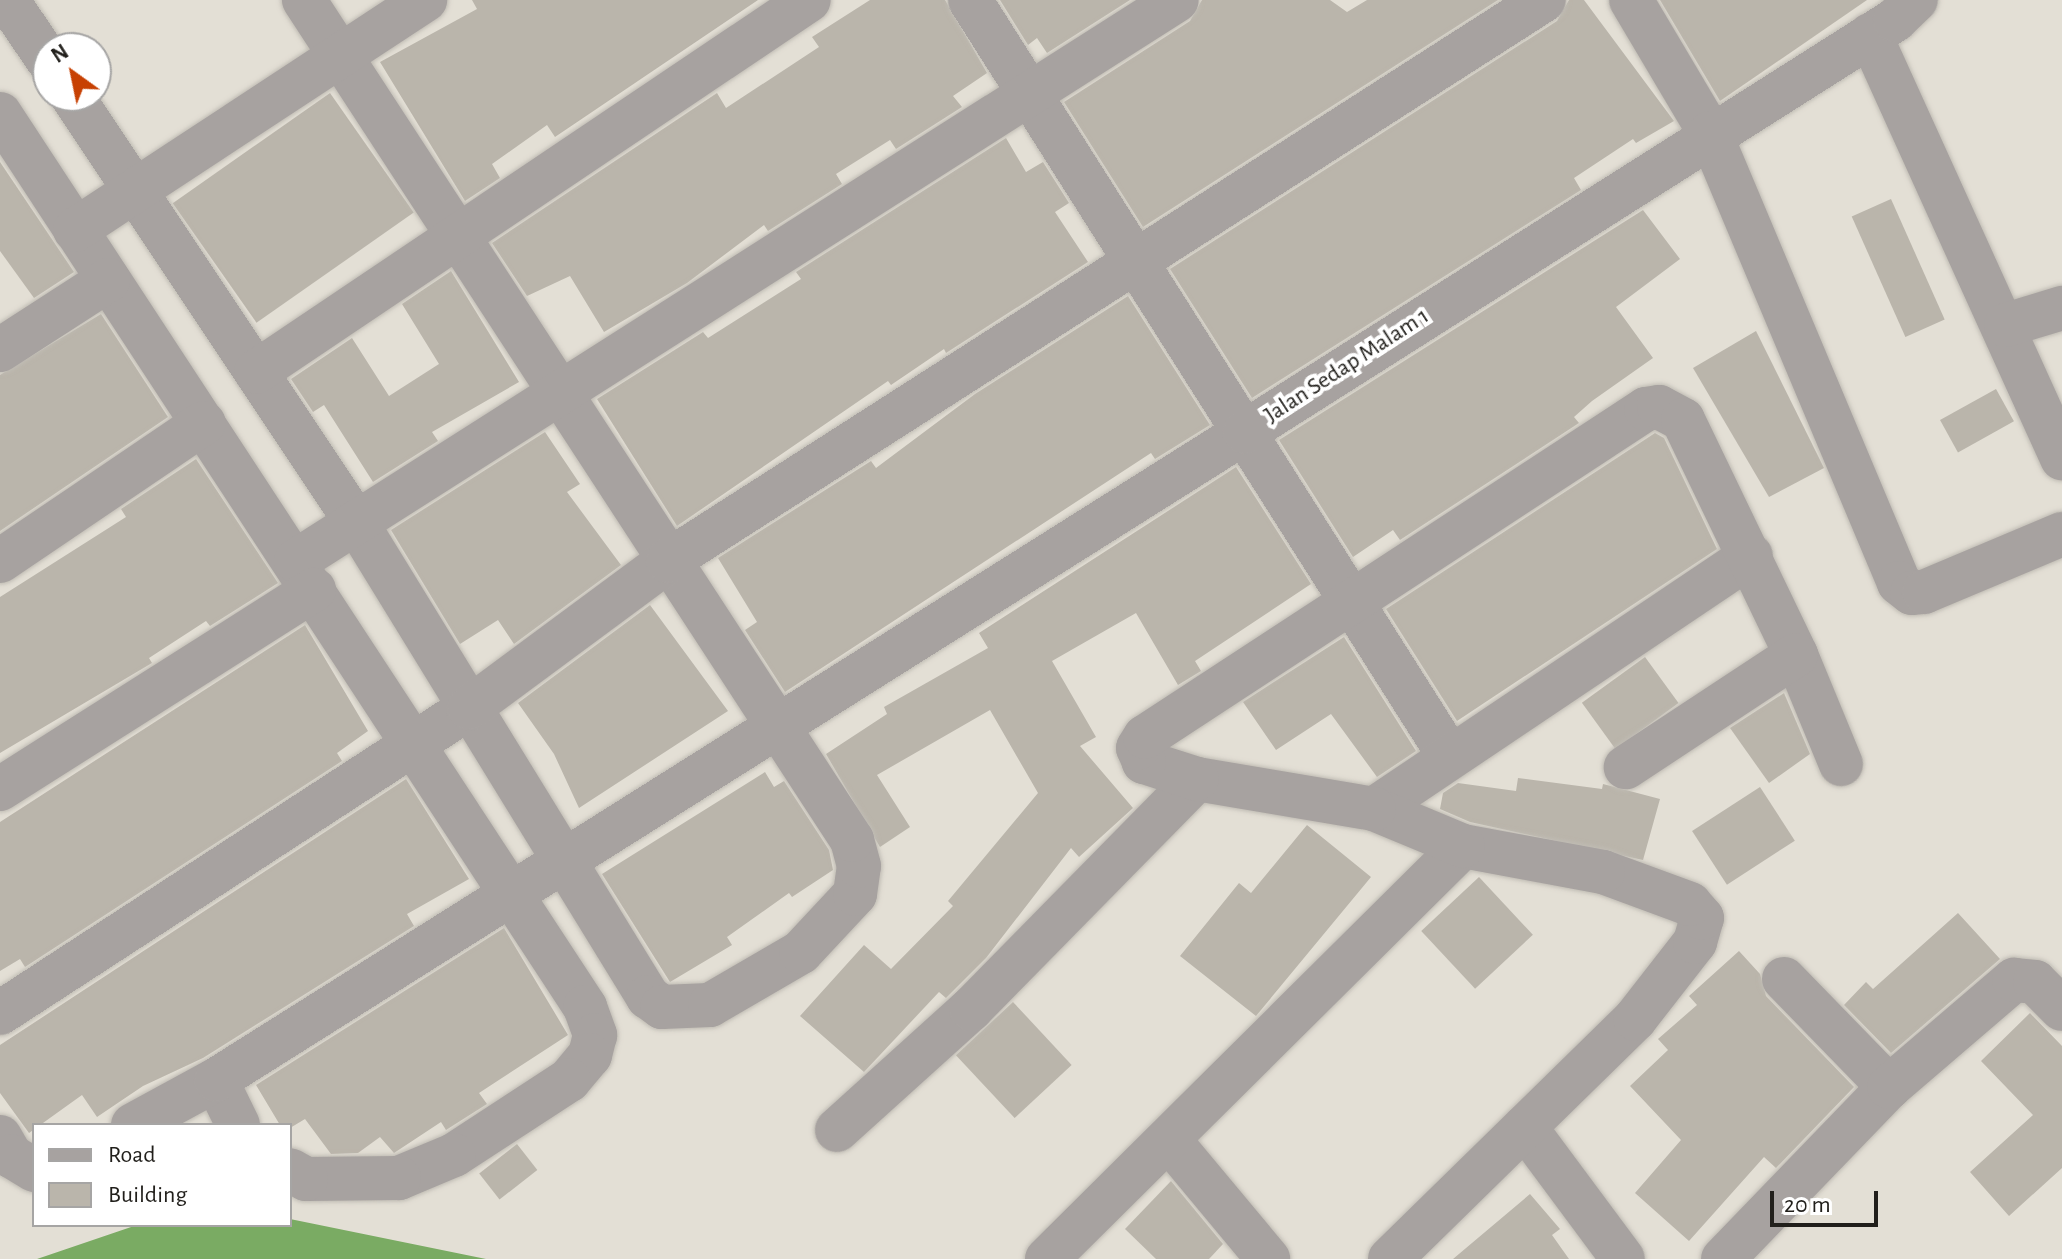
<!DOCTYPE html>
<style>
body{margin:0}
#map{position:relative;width:2062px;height:1259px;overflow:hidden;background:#e3dfd5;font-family:"Alegreya Sans",sans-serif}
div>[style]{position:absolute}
.forest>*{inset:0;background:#7aab63}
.building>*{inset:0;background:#bab5ab;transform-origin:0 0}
.roads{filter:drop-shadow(0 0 2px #c0bcb4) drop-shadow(0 0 2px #c0bcb4)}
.minor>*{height:44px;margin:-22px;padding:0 22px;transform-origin:22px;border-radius:22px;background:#a7a2a0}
span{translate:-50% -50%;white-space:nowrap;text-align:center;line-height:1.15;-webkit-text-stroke:8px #fff;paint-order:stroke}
.street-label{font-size:24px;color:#211f1b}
.legend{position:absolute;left:32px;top:1123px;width:260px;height:104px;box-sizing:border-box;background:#fff;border:2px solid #a6a5a4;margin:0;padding:10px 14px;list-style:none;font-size:24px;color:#211f1b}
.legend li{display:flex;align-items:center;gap:16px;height:40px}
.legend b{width:40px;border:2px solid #a6a5a4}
.north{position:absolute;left:32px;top:32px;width:80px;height:80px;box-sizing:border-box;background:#fff;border:2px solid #a6a5a4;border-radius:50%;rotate:327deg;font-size:22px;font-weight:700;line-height:32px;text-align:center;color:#211f1b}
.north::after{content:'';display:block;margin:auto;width:28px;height:36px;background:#c74103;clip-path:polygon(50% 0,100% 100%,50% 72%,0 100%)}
.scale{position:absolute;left:1770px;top:1191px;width:108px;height:36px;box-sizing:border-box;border:4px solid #211f1b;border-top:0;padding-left:10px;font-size:24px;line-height:28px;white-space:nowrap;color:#211f1b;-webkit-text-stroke:6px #fff;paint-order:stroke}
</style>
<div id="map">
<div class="forest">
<div style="clip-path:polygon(290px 1219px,486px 1259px,37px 1259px,137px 1225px,290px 1225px)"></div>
</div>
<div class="building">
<div style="clip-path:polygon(472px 0,758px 0,555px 137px,547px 125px,492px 164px,500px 178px,465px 201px,380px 62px,477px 9px)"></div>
<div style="clip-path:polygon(870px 0,945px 0,987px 73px,953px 96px,962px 107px,896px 149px,890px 140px,836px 174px,842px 184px,768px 231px,764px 225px,687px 283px,604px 332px,570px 276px,527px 296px,492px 243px,717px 93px,726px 108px,819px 47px,812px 37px)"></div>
<div style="clip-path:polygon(1000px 0,1130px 0,1047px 53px,1037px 38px,1028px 45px)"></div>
<div style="clip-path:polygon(1202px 0,1330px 0,1347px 12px,1367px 0,1498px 0,1143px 227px,1064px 102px,1190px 21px)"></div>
<div style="clip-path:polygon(1569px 0,1584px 0,1674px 121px,1636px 143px,1633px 139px,1574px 178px,1581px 190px,1252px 398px,1170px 269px,1557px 21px)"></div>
<div style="clip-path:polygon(1660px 0,1867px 0,1720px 101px)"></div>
<div style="left:330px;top:93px;width:146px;height:192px;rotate:55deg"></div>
<div style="clip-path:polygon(1006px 138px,1026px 172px,1043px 162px,1069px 203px,1055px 212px,1088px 262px,946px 353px,944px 349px,891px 385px,888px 381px,677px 526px,597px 399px,703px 332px,708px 338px,801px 279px,796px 272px)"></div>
<div style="clip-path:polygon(0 162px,74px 272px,34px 298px,0 251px)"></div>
<div style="left:1891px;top:199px;width:132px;height:43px;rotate:66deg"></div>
<div style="clip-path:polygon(1643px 210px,1680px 259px,1616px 307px,1653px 358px,1592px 401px,1574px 417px,1579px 423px,1400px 540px,1393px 530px,1353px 557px,1279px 440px)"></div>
<div style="clip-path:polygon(451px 271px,519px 382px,432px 432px,438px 441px,373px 482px,324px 405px,313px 412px,291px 379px,352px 338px,389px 396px,439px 364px,402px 304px)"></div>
<div style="clip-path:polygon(1128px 296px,1210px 425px,1155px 459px,1151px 453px,785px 692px,745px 630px,757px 622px,718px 558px,871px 461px,876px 468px,975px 394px)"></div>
<div style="clip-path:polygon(101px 314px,168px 417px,0 531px,0 375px)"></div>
<div style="clip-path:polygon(1756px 331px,1824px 468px,1769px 497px,1693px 368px)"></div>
<div style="left:1996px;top:389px;width:37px;height:64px;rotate:61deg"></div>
<div style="clip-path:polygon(545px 432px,580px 484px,567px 492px,621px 565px,514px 644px,498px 620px,460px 644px,391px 530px)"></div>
<div style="clip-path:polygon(1655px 433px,1664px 438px,1717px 549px,1457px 721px,1386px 609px)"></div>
<div style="clip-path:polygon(196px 459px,278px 583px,210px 626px,206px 621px,149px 658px,152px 663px,0 753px,0 597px,126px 517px,121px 509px)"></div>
<div style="clip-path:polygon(1236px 467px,1311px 584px,1195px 661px,1201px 671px,1178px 685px,1136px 613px,1052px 661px,1096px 737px,1080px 746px,1133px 808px,1079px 857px,1071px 848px,986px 958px,946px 998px,939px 992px,864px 1072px,800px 1016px,864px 945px,891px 969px,953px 906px,948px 901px,1038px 793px,990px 710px,877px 775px,910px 827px,880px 847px,826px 754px,887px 714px,884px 707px,988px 648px,979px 633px)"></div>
<div style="clip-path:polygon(650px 605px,728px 711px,579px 808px,554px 754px,518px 703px)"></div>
<div style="clip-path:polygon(305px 625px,368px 731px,337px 753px,342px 761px,25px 967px,20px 959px,0 971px,0 822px)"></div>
<div style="clip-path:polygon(1344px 637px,1416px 751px,1377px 777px,1331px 714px,1276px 750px,1243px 702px)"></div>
<div style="left:1645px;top:657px;width:57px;height:78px;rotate:54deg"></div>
<div style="clip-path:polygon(1784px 693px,1810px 754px,1769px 783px,1730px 728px)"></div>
<div style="clip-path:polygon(765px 772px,774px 787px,784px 781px,829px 850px,833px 870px,792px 897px,789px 893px,727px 937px,732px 945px,670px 982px,602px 874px)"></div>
<div style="clip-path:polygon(1518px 778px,1602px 789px,1603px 784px,1660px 799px,1643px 860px,1470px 822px,1440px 809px,1443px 793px,1458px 783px,1516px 791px)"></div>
<div style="clip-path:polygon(406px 779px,469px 879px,407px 914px,414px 926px,203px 1058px,143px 1086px,97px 1117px,82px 1095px,29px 1133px,0 1093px,0 1045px)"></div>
<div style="left:1760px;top:787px;width:64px;height:81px;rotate:57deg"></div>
<div style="clip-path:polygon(1307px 825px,1371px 877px,1256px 1016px,1180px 956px,1239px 883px,1251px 893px)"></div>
<div style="left:1479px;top:877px;width:79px;height:79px;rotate:47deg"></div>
<div style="clip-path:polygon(1958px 913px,2000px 959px,1891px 1053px,1844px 1005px,1866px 982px,1873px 989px)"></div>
<div style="clip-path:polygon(504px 928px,568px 1035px,479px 1093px,487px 1104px,446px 1130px,441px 1122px,394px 1153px,380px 1137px,358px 1153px,331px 1154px,305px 1119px,290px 1128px,280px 1125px,256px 1085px)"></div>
<div style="clip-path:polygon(1739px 951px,1760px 974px,1766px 996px,1854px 1087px,1776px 1168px,1764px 1157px,1689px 1241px,1635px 1193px,1681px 1140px,1630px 1086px,1668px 1050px,1658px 1039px,1697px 1005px,1689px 996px)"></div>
<div style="left:1013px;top:1002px;width:86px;height:78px;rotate:47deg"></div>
<div style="clip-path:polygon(2030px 1013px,2062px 1046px,2062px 1168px,2009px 1216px,1970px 1172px,2033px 1115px,1981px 1061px)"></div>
<div style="left:517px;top:1144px;width:33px;height:48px;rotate:52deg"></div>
<div style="clip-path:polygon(1171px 1181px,1223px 1244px,1209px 1259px,1156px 1259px,1125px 1229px)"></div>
<div style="clip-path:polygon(1530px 1194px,1560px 1229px,1552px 1235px,1569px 1259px,1453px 1259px)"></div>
</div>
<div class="roads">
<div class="minor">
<div style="left:7px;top:0;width:73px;rotate:55.7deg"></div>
<div style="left:970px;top:0;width:896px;rotate:57.62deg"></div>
<div style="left:1631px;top:0;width:155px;rotate:59.3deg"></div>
<div style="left:1710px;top:133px;width:488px;rotate:67.2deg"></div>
<div style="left:1899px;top:583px;width:16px;rotate:38deg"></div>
<div style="left:1912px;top:593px;width:12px;rotate:-5deg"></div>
<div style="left:1924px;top:592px;width:150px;rotate:-22.8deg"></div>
<div style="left:1870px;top:35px;width:465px;rotate:65.6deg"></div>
<div style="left:72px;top:96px;width:512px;rotate:56.31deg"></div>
<div style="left:356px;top:522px;width:558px;rotate:58.42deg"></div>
<div style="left:648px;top:997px;width:17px;rotate:36deg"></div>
<div style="left:662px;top:1007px;width:48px;rotate:-2.4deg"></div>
<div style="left:710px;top:1005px;width:105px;rotate:-30.2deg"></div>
<div style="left:801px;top:952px;width:79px;rotate:-47deg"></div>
<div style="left:855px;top:894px;width:28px;rotate:-82deg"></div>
<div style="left:859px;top:866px;width:27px;rotate:-105deg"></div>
<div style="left:852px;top:840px;width:1003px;rotate:-123.12deg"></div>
<div style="left:0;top:114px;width:1068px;rotate:56.77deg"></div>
<div style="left:585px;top:1007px;width:30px;rotate:70deg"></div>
<div style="left:595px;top:1035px;width:21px;rotate:104deg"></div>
<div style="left:590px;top:1055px;width:33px;rotate:130deg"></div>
<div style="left:569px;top:1080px;width:137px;rotate:146.9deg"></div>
<div style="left:454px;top:1155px;width:60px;rotate:157.3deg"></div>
<div style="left:399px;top:1178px;width:93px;rotate:179.4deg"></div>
<div style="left:306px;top:1179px;width:18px;rotate:-151deg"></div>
<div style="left:75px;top:230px;width:419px;rotate:-33.3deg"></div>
<div style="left:2006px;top:325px;width:59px;rotate:-16.9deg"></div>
<div style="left:0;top:350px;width:129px;rotate:-32.9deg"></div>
<div style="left:256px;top:372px;width:666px;rotate:-33.93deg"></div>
<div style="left:0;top:561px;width:246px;rotate:-34.1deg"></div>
<div style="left:296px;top:561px;width:1044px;rotate:-32.49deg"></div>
<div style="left:1796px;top:655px;width:118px;rotate:67.6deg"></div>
<div style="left:0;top:789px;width:372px;rotate:-32.4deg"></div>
<div style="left:1374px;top:809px;width:454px;rotate:-33.9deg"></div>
<div style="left:1784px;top:979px;width:151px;rotate:45.8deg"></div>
<div style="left:0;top:1013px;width:559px;rotate:-33.04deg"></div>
<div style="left:469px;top:708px;width:247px;rotate:-36.5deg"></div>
<div style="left:668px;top:561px;width:1040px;rotate:-32.64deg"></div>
<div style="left:216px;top:1080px;width:50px;rotate:63.9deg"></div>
<div style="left:133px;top:1125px;width:94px;rotate:-28.5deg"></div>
<div style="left:216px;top:1080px;width:1216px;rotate:-32.2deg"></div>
<div style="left:1245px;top:432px;width:770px;rotate:-32.37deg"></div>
<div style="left:1895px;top:20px;width:29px;rotate:-44deg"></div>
<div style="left:1525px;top:1127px;width:164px;rotate:53.4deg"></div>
<div style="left:837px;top:1130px;width:181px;rotate:-42.1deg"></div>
<div style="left:971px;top:1009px;width:322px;rotate:-45.5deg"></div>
<div style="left:0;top:1137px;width:22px;rotate:60deg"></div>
<div style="left:11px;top:1156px;width:27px;rotate:31deg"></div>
<div style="left:1169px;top:1140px;width:155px;rotate:50.2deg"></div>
<div style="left:1047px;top:1259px;width:586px;rotate:-44.79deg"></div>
<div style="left:1390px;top:1259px;width:343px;rotate:-44.4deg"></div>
<div style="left:1635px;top:1019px;width:98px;rotate:-52.1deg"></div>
<div style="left:1695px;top:942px;width:25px;rotate:-74deg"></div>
<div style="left:1702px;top:918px;width:18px;rotate:-131deg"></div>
<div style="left:1690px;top:904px;width:93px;rotate:-159.8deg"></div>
<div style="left:1603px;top:872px;width:142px;rotate:-169.5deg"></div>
<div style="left:1463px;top:846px;width:96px;rotate:-157.4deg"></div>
<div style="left:1374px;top:809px;width:180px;rotate:-170.4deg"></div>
<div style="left:1197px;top:779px;width:56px;rotate:-162.2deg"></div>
<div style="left:1144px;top:762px;width:15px;rotate:-113deg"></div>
<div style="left:1138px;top:748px;width:13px;rotate:-58deg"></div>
<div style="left:1145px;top:737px;width:599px;rotate:-33.21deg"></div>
<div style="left:1646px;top:409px;width:13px;rotate:-9deg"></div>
<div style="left:1659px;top:407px;width:27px;rotate:28deg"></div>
<div style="left:1683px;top:420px;width:261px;rotate:64.3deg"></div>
<div style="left:1796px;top:655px;width:204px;rotate:146.6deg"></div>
<div style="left:1723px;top:1259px;width:239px;rotate:-46deg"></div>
<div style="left:1889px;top:1087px;width:165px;rotate:-40.6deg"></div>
<div style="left:2014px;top:980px;width:21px;rotate:5deg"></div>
<div style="left:2035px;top:982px;width:38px;rotate:45deg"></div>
</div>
</div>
<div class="street-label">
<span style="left:1347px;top:366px;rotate:-33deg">Jalan Sedap Malam 1</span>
</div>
<ul class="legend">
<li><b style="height:10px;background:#a7a2a0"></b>Road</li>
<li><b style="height:22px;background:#bab5ab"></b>Building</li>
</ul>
<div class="north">N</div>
<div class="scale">20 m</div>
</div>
